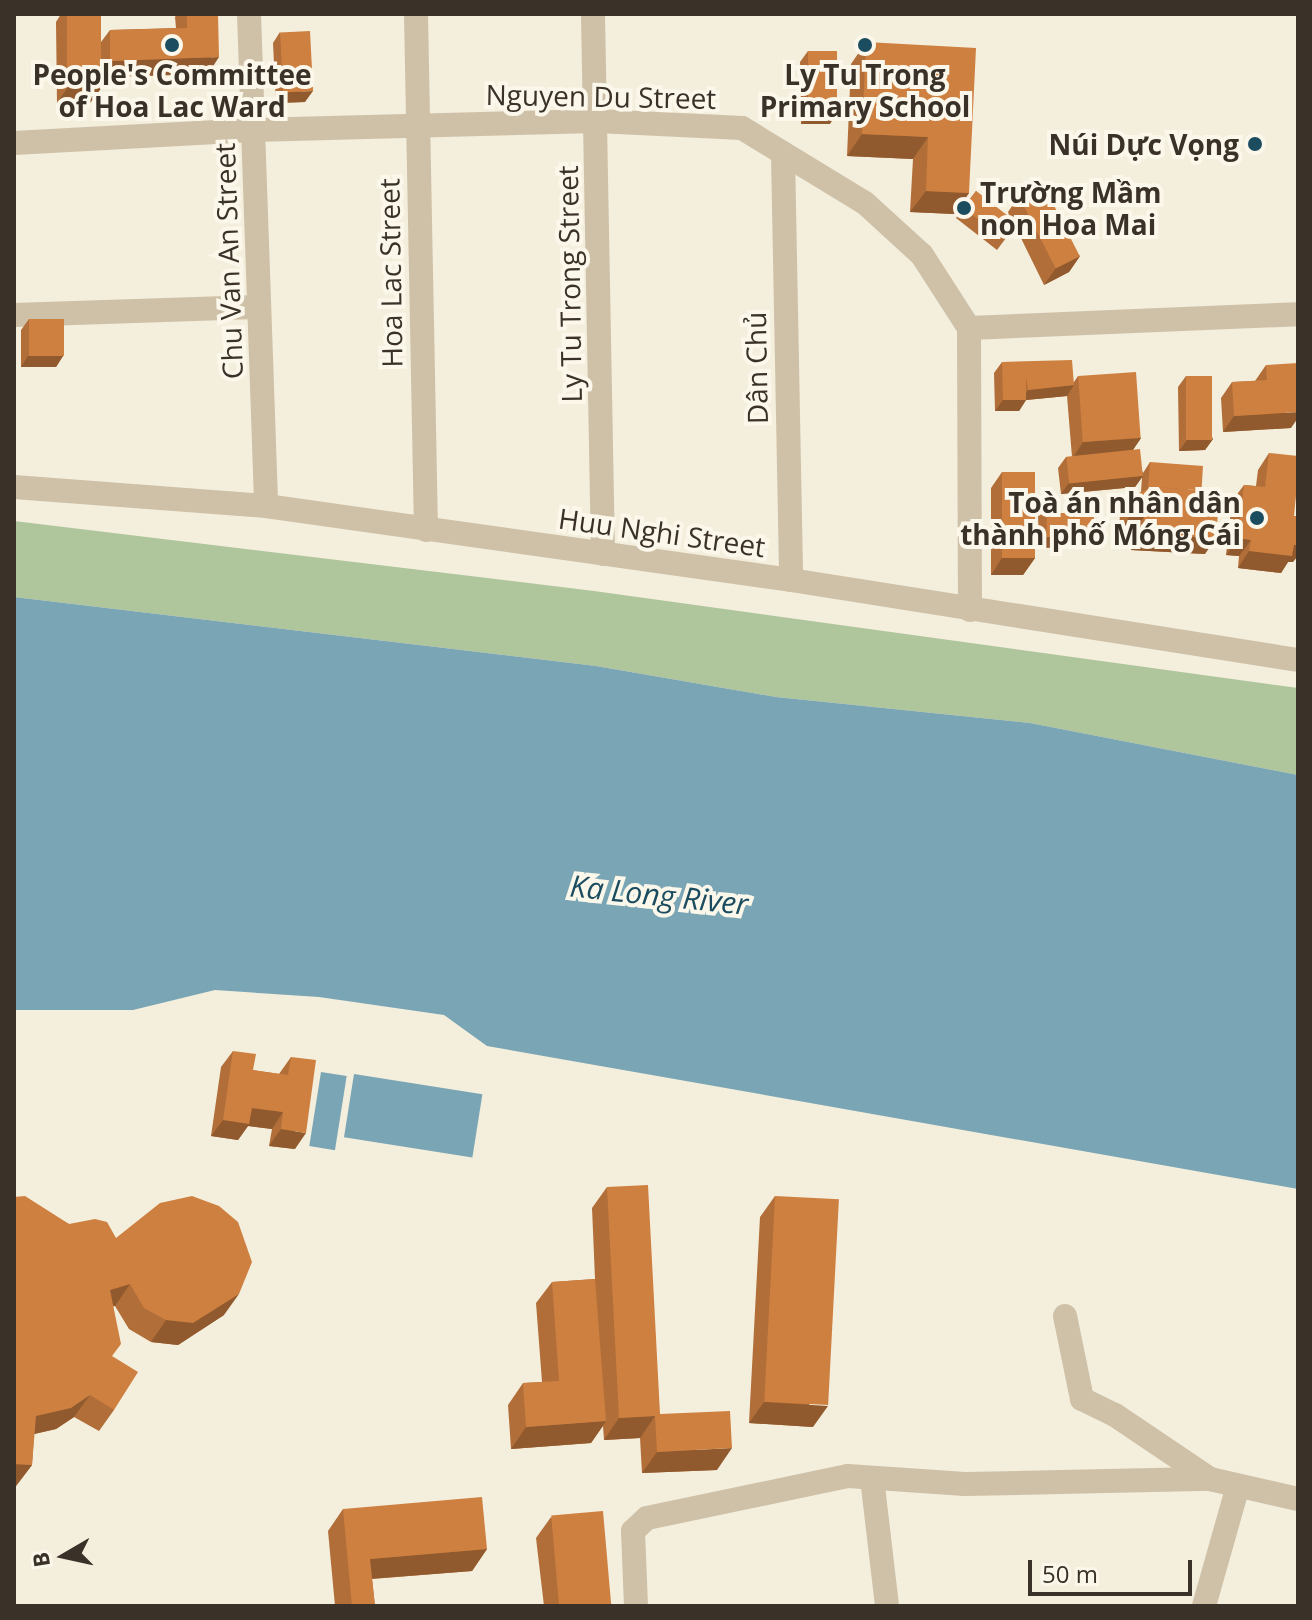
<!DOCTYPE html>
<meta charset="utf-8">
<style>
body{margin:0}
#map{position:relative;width:1312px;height:1620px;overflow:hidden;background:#f4eedd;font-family:"Open Sans",sans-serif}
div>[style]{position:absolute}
.green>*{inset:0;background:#afc59c}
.water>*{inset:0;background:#7aa5b4;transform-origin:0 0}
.minor>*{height:24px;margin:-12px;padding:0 12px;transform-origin:12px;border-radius:12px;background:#cec1a8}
.wall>*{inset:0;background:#b16e38}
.shaded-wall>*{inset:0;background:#905a2e}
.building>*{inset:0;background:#ce8041;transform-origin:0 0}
.dots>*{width:22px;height:22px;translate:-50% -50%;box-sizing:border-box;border:4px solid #fbf7ea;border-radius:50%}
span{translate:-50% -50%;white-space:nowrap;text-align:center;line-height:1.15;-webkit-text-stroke:8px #fbf7ea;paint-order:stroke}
.poi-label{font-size:28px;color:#3a3129;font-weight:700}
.right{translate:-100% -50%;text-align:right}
.left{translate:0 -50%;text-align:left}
.street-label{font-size:28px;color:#3a3129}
.water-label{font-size:30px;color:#1b4c5f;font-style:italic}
.frame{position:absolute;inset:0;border:16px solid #3a3129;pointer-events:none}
.north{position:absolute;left:24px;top:1516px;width:80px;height:80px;-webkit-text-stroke:6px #fbf7ea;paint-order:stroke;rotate:261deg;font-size:22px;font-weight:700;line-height:32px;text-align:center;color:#3a3129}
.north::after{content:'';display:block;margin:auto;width:28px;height:36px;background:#3a3129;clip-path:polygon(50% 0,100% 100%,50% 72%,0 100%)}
.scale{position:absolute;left:1028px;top:1560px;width:164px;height:36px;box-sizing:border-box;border:4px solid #3a3129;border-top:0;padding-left:10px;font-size:24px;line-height:28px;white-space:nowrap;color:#3a3129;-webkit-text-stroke:6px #fbf7ea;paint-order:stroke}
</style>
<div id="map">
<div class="green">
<div style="clip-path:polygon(14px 521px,594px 591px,1298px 688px,1298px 775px,1030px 723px,776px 697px,596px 666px,14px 597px)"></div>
</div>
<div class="water">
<div style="clip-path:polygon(14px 597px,596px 666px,776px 697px,1030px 723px,1298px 775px,1298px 1189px,487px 1046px,444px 1015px,319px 997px,215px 990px,133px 1010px,14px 1010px)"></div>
<div style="left:321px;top:1072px;width:26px;height:75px;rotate:9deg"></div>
<div style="left:354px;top:1074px;width:130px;height:64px;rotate:9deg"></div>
</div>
<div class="minor">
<div style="left:249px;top:14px;width:492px;rotate:88deg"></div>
<div style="left:416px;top:14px;width:516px;rotate:88.89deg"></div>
<div style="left:593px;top:14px;width:540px;rotate:88.94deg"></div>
<div style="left:14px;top:143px;width:239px;rotate:-3.1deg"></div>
<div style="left:253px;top:130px;width:344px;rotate:-1.5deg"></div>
<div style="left:597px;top:121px;width:145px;rotate:2.8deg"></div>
<div style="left:742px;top:128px;width:144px;rotate:31.4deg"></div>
<div style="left:865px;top:203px;width:77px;rotate:42.4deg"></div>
<div style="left:922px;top:255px;width:87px;rotate:57.2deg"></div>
<div style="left:969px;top:328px;width:329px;rotate:-2.4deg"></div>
<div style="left:783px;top:154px;width:426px;rotate:88.9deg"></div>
<div style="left:14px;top:315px;width:245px;rotate:-1.9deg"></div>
<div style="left:969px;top:328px;width:282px;rotate:89.8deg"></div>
<div style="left:14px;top:487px;width:253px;rotate:4.3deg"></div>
<div style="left:266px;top:506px;width:530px;rotate:8.02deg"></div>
<div style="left:791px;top:580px;width:513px;rotate:8.97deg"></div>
<div style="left:1065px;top:1316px;width:85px;rotate:78.4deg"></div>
<div style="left:1082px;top:1399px;width:37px;rotate:26deg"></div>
<div style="left:1115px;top:1415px;width:115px;rotate:34deg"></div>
<div style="left:872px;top:1478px;width:129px;rotate:83.3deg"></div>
<div style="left:636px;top:1606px;width:75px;rotate:-92.3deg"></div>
<div style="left:633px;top:1531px;width:19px;rotate:-43deg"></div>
<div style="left:647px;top:1518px;width:205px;rotate:-11.8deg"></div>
<div style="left:848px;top:1476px;width:117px;rotate:3.9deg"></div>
<div style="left:965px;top:1484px;width:245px;rotate:-1.2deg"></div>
<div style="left:1210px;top:1479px;width:90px;rotate:12.8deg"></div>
<div style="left:1204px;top:1606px;width:125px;rotate:-74.2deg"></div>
</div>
<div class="wall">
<div style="clip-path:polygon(61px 14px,101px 14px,101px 42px,110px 30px,176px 28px,175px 17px,177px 14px,218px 14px,208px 74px,102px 77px,102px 87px,90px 103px,57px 103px,56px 22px)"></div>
<div style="clip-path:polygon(280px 32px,305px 102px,276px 103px,273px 43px)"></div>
<div style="clip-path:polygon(866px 42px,969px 193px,954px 214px,910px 212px,913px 159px,847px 156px,851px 64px)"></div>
<div style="clip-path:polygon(808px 51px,830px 124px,801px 124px,800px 62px)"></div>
<div style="clip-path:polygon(976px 191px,1010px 218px,1008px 212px,1019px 196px,1080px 256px,1069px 272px,1044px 285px,1015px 226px,997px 250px,956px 218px)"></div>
<div style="clip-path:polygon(29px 319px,63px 356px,56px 367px,21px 367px,21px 330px)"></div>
<div style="clip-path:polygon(1002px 362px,1074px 382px,1078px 376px,1141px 438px,1133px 450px,1143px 473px,1150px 462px,1201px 499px,1205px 554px,1131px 550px,1132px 533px,1119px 532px,1120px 513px,1131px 497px,1141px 492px,1142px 477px,1135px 487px,1061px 494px,1058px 468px,1066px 457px,1072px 457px,1067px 396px,1026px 400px,1019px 411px,995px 411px,994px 373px)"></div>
<div style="clip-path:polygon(1266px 365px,1291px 428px,1223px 432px,1221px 398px,1232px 382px,1255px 381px)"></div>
<div style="clip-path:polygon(1186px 376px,1213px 439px,1205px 450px,1179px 451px,1178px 387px)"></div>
<div style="clip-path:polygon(1269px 453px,1294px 516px,1293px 562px,1288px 562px,1281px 573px,1238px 568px,1239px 556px,1226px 555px,1232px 501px,1244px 485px,1256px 486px,1258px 470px)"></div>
<div style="clip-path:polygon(1002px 472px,1035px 558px,1023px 575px,991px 575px,991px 488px)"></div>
<div style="clip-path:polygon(1046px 503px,1060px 513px,1070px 513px,1077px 503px,1095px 535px,1087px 546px,1039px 548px,1038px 514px)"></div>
<div style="clip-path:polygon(233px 1051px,253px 1070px,279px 1074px,291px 1057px,295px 1149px,269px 1146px,272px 1129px,248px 1126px,238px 1140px,211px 1136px,221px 1067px)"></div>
<div style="clip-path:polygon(607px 1187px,660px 1414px,717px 1470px,642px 1473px,640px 1438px,604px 1440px,603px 1426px,591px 1443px,511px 1449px,508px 1405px,523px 1383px,542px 1382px,536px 1303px,552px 1282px,595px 1279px,592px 1208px)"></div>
<div style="clip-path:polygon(775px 1196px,813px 1427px,749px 1423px,760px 1217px)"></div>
<div style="clip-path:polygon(14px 1197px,69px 1224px,116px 1238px,224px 1315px,178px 1345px,151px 1342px,129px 1329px,115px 1306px,113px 1306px,112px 1356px,114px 1410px,99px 1431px,74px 1417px,56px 1429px,34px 1434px,32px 1465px,16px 1486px,14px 1486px)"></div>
<div style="clip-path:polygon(343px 1509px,487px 1549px,472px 1571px,372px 1579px,375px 1606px,335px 1606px,328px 1531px)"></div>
<div style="clip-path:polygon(551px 1517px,612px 1606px,544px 1606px,536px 1538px)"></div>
</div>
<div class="shaded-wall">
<div style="clip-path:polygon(219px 57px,208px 74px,99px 77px,110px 61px)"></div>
<div style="clip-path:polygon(68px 87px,102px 87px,90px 103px,57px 103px)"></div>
<div style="clip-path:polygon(313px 91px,305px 102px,276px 103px,283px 92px)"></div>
<div style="clip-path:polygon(809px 113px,837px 113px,830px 124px,801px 124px)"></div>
<div style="clip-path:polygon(862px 134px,928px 137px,913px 159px,847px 156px)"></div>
<div style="clip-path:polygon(926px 191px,969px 193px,954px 214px,910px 212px)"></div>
<div style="clip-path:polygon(1080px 256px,1069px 272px,1044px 285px,1056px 268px)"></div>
<div style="clip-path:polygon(28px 356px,63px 356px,56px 367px,21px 367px)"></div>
<div style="clip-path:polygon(1074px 385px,1067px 396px,1026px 400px,1019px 411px,995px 411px,1003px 400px,1021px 400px,1028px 390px)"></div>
<div style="clip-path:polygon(1298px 412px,1298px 418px,1291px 428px,1223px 432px,1234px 416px)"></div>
<div style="clip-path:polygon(1141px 438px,1130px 454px,1072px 459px,1083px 442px)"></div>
<div style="clip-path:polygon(1213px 439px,1205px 450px,1179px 451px,1187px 440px)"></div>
<div style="clip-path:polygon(1143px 476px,1135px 487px,1061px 494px,1069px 483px)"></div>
<div style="clip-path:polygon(1130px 516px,1144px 517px,1132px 533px,1119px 532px)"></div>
<div style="clip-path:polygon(1143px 534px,1216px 538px,1205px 554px,1131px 550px)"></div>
<div style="clip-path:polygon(1095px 535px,1087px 546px,1039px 548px,1047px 537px)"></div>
<div style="clip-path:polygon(1238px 538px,1251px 540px,1239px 556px,1226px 555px)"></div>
<div style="clip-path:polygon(1294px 545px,1298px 545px,1298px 556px,1293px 562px,1288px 562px,1281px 573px,1238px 568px,1249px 551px)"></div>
<div style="clip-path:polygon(1002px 558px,1035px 558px,1023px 575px,991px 575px)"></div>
<div style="clip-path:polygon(252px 1108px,283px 1112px,272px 1129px,248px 1126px,238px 1140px,211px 1136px,223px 1120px)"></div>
<div style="clip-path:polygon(281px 1129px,306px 1133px,295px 1149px,269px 1146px)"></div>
<div style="clip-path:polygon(130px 1284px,115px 1306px,95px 1311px,110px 1290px)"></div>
<div style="clip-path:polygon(239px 1294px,224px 1315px,178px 1345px,151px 1342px,166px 1320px)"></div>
<div style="clip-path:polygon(90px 1395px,74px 1417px,56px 1429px,21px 1437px,36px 1416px)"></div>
<div style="clip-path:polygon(764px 1402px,828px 1406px,813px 1427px,749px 1423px)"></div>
<div style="clip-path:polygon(655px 1416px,640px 1438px,604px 1440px,619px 1418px)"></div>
<div style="clip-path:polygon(606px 1421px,591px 1443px,511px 1449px,526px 1427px)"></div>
<div style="clip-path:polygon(732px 1448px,717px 1470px,642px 1473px,657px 1452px)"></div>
<div style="clip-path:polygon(14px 1464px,32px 1465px,16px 1486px,14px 1486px)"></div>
<div style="clip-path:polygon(487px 1549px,472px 1571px,355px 1580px,370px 1559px)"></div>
</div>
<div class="building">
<div style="left:67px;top:14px;width:34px;height:73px"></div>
<div style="clip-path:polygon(187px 14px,218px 14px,219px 57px,110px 61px,110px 30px,187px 28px)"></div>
<div style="left:310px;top:31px;width:60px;height:30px;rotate:87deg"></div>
<div style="clip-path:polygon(866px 42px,976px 48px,969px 193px,926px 191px,928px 137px,862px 134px)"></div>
<div style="left:808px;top:51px;width:29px;height:62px"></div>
<div style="left:1043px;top:184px;width:81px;height:27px;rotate:63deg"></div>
<div style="left:976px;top:191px;width:52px;height:21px;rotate:38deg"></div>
<div style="left:29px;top:319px;width:35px;height:37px"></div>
<div style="clip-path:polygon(1072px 360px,1074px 385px,1028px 390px,1026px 377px,1026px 400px,1003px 400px,1002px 362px)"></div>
<div style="clip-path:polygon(1298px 363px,1298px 412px,1234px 416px,1232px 382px,1267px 380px,1266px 365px)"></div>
<div style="left:1136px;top:372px;width:66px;height:58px;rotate:86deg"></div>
<div style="left:1186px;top:376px;width:26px;height:64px"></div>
<div style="left:1140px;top:449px;width:27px;height:74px;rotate:84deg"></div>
<div style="clip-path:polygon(1269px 453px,1298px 456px,1298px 476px,1294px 516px,1298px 516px,1298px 545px,1294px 545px,1292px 556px,1249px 551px,1251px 540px,1238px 538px,1244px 485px,1265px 487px)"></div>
<div style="clip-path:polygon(1150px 462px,1203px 466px,1201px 499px,1196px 498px,1196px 490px,1152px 487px,1148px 488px)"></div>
<div style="left:1002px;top:472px;width:33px;height:86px"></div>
<div style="clip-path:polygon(1152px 487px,1196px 490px,1196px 498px,1219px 500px,1216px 538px,1143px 534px,1144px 517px,1130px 516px,1131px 497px)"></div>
<div style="clip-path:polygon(1046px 503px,1060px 503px,1060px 513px,1077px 513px,1077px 503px,1093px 503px,1095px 535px,1047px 537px)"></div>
<div style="clip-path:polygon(233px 1051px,256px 1054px,253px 1070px,288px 1075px,291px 1057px,316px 1060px,306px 1133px,281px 1129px,283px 1112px,252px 1108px,249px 1124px,223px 1120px)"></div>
<div style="clip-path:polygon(648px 1185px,660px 1414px,730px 1411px,732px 1448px,657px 1452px,655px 1416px,619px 1418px,607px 1187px)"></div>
<div style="clip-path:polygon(25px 1196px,69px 1224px,95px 1219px,107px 1222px,116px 1238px,160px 1203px,192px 1196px,219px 1206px,238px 1222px,252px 1262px,239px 1294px,193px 1323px,166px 1320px,144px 1308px,130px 1284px,110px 1290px,121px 1344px,112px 1356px,138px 1372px,114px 1410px,90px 1395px,71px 1408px,36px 1416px,32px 1465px,14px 1464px,14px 1197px)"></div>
<div style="left:775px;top:1196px;width:64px;height:206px;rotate:3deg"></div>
<div style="clip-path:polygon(595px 1279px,606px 1421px,526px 1427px,523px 1383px,559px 1381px,552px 1282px)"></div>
<div style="clip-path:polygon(482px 1497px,487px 1549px,370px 1559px,375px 1606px,352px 1606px,343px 1509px)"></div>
<div style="left:603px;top:1511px;width:95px;height:52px;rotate:85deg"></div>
</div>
<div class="dots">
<div style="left:172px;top:45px;background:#1b4c5f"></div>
<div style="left:865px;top:45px;background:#1b4c5f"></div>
<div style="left:1255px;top:144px;background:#1b4c5f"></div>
<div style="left:964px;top:208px;background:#1b4c5f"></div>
<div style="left:1257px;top:518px;background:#1b4c5f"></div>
</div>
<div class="poi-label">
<span style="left:172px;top:90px">People's Committee<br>of Hoa Lac Ward</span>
<span style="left:865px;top:90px">Ly Tu Trong<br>Primary School</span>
<span class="right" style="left:1239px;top:144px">Núi Dực Vọng</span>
<span class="left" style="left:980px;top:208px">Trường Mầm<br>non Hoa Mai</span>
<span class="right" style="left:1241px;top:518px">Toà án nhân dân<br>thành phố Móng Cái</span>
</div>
<div class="street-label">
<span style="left:601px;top:96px;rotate:1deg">Nguyen Du Street</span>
<span style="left:228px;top:261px;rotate:-92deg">Chu Van An Street</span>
<span style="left:390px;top:273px;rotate:-91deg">Hoa Lac Street</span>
<span style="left:569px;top:284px;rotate:-91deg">Ly Tu Trong Street</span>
<span style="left:756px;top:368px;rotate:-91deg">Dân Chủ</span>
<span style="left:662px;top:532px;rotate:8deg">Huu Nghi Street</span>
</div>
<div class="water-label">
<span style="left:659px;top:895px;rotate:6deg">Ka Long River</span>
</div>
<div class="frame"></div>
<div class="north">B</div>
<div class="scale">50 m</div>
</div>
